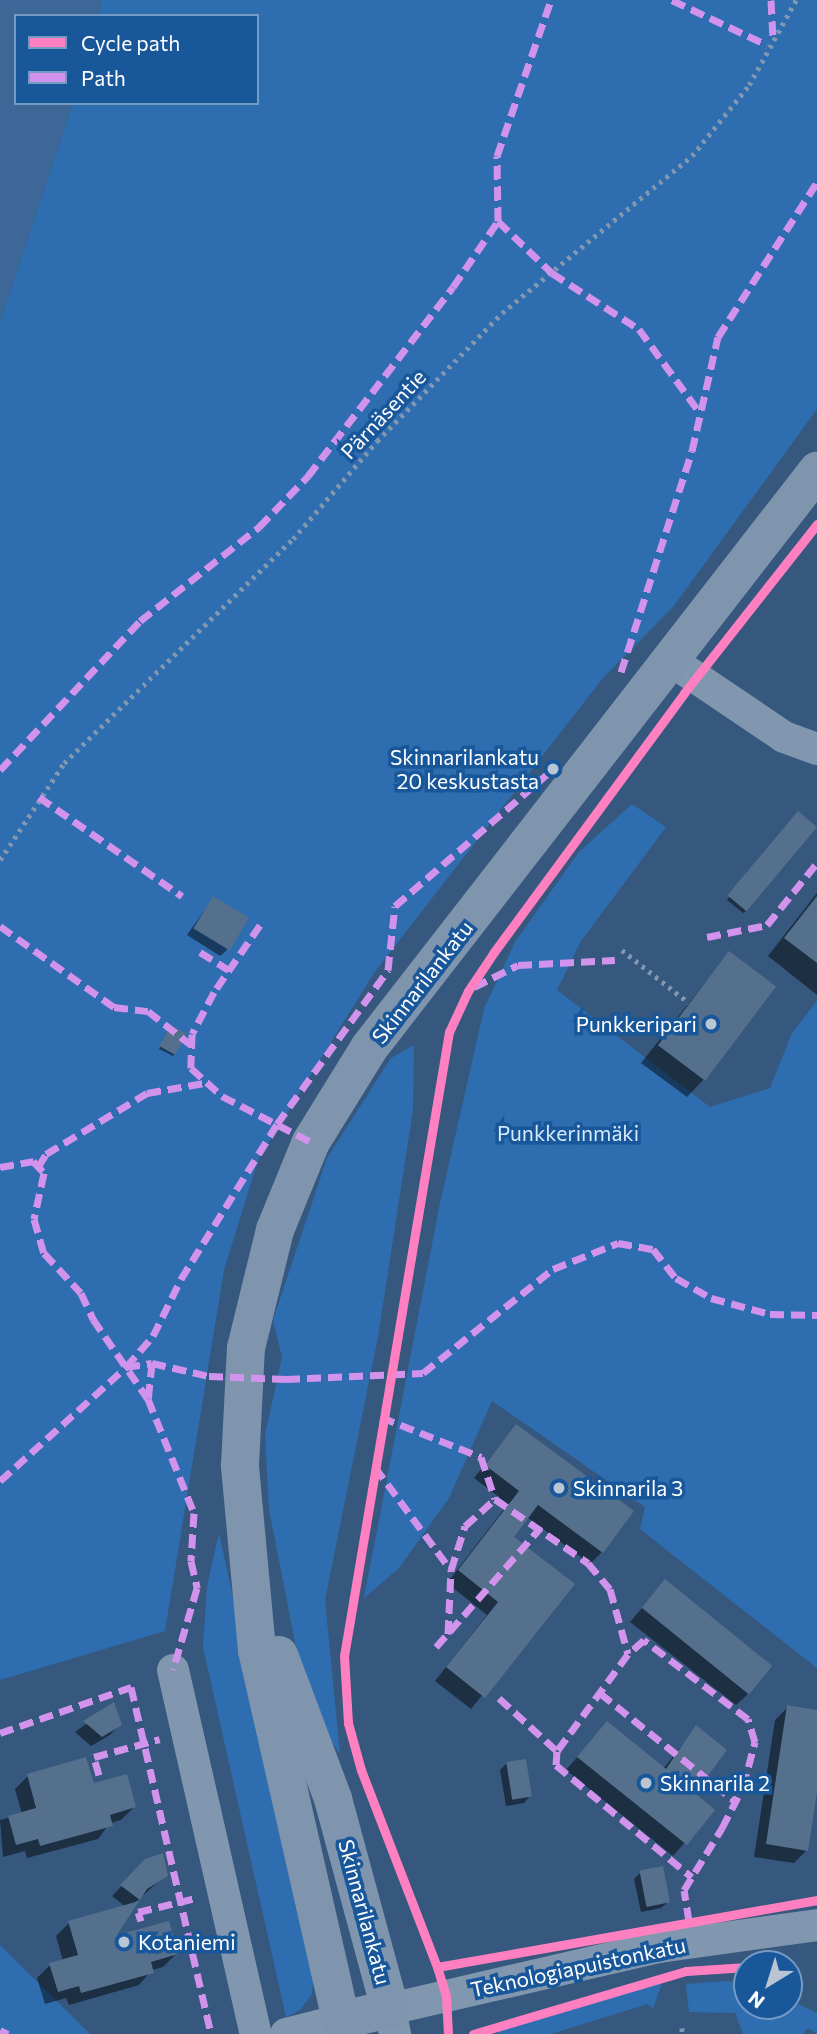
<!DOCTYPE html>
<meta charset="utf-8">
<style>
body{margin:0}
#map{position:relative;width:817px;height:2034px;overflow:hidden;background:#36587e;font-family:Commissioner,sans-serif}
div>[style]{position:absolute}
.green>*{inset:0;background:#2e6eb0}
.water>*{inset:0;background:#3c6797}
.shadow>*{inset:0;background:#0007}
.building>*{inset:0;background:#55708d;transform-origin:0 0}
.path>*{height:4.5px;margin-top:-2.25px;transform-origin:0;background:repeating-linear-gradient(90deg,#8197af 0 3.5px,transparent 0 8.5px)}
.minor>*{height:32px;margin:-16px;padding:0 16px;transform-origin:16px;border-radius:16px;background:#8197af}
.major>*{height:38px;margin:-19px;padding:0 19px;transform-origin:19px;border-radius:19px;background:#7f94ad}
.quiet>*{height:7px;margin-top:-3.5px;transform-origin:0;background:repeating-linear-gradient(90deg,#d193ec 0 14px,transparent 0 21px)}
.cycleway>*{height:9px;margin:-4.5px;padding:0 4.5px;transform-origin:4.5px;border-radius:4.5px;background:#ff80c0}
.dots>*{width:19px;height:19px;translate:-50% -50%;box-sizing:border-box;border:4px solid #19579b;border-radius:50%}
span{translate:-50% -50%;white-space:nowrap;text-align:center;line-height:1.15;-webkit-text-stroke:7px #19579b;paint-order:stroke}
.street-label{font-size:21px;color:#fff}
.poi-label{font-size:21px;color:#fff}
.right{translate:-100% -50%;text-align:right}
.left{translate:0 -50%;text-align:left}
.park-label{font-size:21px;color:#d7e9fc}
.legend{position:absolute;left:14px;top:14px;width:245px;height:91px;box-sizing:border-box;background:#19579b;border:2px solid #759ac3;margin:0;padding:9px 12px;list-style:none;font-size:21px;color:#fff}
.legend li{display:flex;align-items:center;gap:14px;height:35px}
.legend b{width:35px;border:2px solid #759ac3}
.north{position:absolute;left:733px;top:1950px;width:70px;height:70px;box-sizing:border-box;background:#19579b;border:2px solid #759ac3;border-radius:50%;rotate:218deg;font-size:19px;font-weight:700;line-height:28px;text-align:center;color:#fff}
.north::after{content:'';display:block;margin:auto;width:24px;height:32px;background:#b9c5d2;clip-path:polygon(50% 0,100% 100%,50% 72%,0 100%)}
</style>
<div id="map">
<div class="green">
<div style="clip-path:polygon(101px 0,817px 0,817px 409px,673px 607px,602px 679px,374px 973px,258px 1160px,224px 1270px,165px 1631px,0 1680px,0 322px,73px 103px,257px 103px,257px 16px,99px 16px)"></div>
<div style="clip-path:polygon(632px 804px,666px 827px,581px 941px,557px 990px,710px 1107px,770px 1088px,792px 1033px,817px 1001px,817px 1668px,640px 1529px,645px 1507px,492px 1401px,449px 1498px,399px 1568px,364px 1598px,439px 1208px,484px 1009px,515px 942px,579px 852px)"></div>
<div style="clip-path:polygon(414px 1045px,413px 1110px,378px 1337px,325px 1600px,340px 1754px,324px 1730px,301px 1673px,269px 1509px,265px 1435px,282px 1357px,273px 1320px,327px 1158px,391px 1058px)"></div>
<div style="clip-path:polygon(219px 1533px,314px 1970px,312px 1994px,300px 2010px,286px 2017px,203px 1647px,207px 1586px)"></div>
<div style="clip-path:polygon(0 1945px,90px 2034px,0 2034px)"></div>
<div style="clip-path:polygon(656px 1980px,662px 1983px,653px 2009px,647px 2004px,551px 2034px,498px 2034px,500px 2026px)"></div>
<div style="clip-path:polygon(726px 1981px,747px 1983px,747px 2006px,789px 2006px,789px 1999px,817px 2013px,817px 2034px,808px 2028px,803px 2034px,743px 2034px,735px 2013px,689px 2012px,686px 1984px)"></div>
</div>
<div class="water">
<div style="clip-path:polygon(0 0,101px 0,99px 16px,16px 16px,16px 103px,73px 103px,0 322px)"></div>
</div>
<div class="shadow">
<div style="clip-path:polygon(796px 816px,746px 911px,743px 913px,727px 900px)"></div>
<div style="clip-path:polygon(817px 893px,817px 995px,768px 956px)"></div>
<div style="clip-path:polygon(213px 898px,227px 950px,220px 956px,187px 935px)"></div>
<div style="clip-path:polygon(729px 953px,704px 1079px,687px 1097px,641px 1063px)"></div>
<div style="clip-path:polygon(168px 1030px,176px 1053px,173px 1056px,159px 1049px)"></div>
<div style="clip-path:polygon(516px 1426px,602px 1552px,590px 1564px,527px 1517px,512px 1537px,572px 1584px,471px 1709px,435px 1681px,487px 1615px,447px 1583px,508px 1504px,474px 1478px)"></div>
<div style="clip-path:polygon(665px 1581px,749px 1693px,736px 1705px,630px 1622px)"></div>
<div style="clip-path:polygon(113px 1704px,120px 1724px,110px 1735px,91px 1746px,75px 1732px)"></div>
<div style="clip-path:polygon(788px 1707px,817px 1711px,817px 1780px,807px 1850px,794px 1863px,754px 1857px,775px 1720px)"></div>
<div style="clip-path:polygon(607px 1723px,663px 1769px,696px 1728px,692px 1793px,713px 1810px,673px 1856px,566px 1770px)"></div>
<div style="clip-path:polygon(507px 1763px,530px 1796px,524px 1803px,506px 1806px,500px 1770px)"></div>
<div style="clip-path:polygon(28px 1776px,93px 1785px,134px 1807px,121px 1820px,110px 1823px,98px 1839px,27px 1858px,25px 1851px,3px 1857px,0 1820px,22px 1814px,15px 1789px)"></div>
<div style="clip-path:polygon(146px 1861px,166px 1875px,132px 1905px,113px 1938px,176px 1954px,163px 1967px,152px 1970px,139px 1985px,69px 2005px,66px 1998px,45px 2004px,37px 1978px,50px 1965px,63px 1961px,56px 1936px,69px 1923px,126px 1907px,112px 1896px)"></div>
<div style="clip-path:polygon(641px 1872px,668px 1902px,661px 1908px,641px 1912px,634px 1879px)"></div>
</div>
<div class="building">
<div style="left:798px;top:811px;width:25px;height:110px;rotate:40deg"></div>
<div style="left:213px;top:896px;width:42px;height:38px;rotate:31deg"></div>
<div style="clip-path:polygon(817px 896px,817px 963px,784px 938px)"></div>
<div style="left:729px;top:951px;width:59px;height:118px;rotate:37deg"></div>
<div style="left:171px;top:1025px;width:18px;height:24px;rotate:29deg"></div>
<div style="clip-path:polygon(516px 1424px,634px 1511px,603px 1553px,538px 1505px,514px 1537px,575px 1584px,485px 1698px,446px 1667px,498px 1602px,458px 1570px,519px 1491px,485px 1465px)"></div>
<div style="left:665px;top:1579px;width:138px;height:37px;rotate:39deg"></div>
<div style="clip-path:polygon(114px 1702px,122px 1725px,102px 1737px,83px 1721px)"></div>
<div style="clip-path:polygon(787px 1705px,817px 1710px,817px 1792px,808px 1851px,766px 1844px)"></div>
<div style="clip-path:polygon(607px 1721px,666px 1769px,696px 1725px,727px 1750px,695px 1793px,715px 1810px,687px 1845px,577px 1757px)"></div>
<div style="clip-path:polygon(86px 1757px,94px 1783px,127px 1774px,136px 1807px,110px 1815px,113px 1826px,40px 1846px,38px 1839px,16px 1845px,8px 1816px,36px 1808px,27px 1774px)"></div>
<div style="left:526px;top:1759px;width:38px;height:20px;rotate:81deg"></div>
<div style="clip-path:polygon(163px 1853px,168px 1876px,147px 1889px,140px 1900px,120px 1885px,145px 1859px)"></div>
<div style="left:663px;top:1866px;width:37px;height:24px;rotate:79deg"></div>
<div style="clip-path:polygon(139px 1901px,117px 1935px,169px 1921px,178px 1954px,151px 1962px,154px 1973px,81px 1993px,79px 1986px,58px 1992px,49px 1963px,78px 1955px,68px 1921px)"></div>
</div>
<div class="path">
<div style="left:0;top:860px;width:116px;rotate:-56.6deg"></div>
<div style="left:64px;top:763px;width:320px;rotate:-44.4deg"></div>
<div style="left:293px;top:539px;width:129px;rotate:-49.4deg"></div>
<div style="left:377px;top:441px;width:179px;rotate:-45.7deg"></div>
<div style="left:502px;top:313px;width:246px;rotate:-39.6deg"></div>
<div style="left:692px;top:156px;width:91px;rotate:-51.2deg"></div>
<div style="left:749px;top:85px;width:97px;rotate:-61.1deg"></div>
<div style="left:622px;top:950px;width:85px;rotate:38.3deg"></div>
<div style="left:682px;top:2028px;width:6px;rotate:81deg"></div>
</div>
<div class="minor">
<div style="left:673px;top:662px;width:134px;rotate:34deg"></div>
<div style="left:784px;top:737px;width:35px;rotate:20deg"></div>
<div style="left:173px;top:1670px;width:373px;rotate:77.2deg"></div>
<div style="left:286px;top:2034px;width:57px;rotate:-14.3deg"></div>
<div style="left:341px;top:2020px;width:14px;rotate:78deg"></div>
<div style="left:395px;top:2034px;width:25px;rotate:-101deg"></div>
<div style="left:390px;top:2009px;width:276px;rotate:-13deg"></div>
<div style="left:659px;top:1947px;width:160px;rotate:-7.9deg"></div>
</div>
<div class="major">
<div style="left:279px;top:1655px;width:154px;rotate:69.4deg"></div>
<div style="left:333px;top:1799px;width:218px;rotate:74.8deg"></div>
<div style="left:390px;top:2009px;width:50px;rotate:167.3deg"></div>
<div style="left:341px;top:2020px;width:379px;rotate:-102.8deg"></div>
<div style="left:257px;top:1650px;width:186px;rotate:-95.3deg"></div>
<div style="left:240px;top:1465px;width:117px;rotate:-87.1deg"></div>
<div style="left:246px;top:1348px;width:122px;rotate:-76.2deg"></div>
<div style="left:275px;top:1230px;width:95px;rotate:-67.8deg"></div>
<div style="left:311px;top:1142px;width:110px;rotate:-58.3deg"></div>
<div style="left:369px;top:1048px;width:731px;rotate:-52.17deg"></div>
</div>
<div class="quiet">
<div style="left:672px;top:0;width:105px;rotate:25.3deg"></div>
<div style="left:771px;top:0;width:37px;rotate:87deg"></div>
<div style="left:498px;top:221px;width:75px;rotate:43.9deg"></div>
<div style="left:552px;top:273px;width:103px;rotate:32.8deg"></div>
<div style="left:639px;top:329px;width:104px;rotate:54deg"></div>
<div style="left:621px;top:672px;width:232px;rotate:-72.2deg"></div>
<div style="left:692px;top:451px;width:117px;rotate:-77.2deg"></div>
<div style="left:718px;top:337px;width:184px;rotate:-57.4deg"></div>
<div style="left:0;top:770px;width:204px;rotate:-46.8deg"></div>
<div style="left:140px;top:621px;width:152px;rotate:-38.3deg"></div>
<div style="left:259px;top:527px;width:71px;rotate:-46.1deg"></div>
<div style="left:308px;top:476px;width:238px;rotate:-52.5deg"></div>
<div style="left:453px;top:287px;width:80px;rotate:-55.7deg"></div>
<div style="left:498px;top:221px;width:65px;rotate:-90.9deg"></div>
<div style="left:497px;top:156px;width:165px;rotate:-70.9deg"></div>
<div style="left:39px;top:797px;width:174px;rotate:34.7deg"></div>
<div style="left:260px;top:925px;width:81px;rotate:124.5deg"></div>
<div style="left:214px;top:992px;width:47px;rotate:117.6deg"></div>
<div style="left:192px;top:1034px;width:34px;rotate:92deg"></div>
<div style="left:191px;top:1068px;width:42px;rotate:42.1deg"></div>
<div style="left:222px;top:1096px;width:100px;rotate:27.3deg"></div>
<div style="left:0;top:926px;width:140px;rotate:35.4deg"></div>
<div style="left:114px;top:1007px;width:34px;rotate:7deg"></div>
<div style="left:148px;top:1011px;width:53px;rotate:38.2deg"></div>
<div style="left:707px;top:937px;width:61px;rotate:-11.3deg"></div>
<div style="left:767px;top:925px;width:80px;rotate:-51.1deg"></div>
<div style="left:200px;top:952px;width:34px;rotate:32deg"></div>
<div style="left:474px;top:987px;width:49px;rotate:-26.6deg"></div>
<div style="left:518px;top:965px;width:97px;rotate:-3deg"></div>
<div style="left:0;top:1167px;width:34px;rotate:-10deg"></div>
<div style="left:33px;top:1161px;width:16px;rotate:47deg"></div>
<div style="left:44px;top:1173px;width:47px;rotate:102.3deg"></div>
<div style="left:34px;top:1219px;width:35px;rotate:74deg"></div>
<div style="left:44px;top:1253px;width:54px;rotate:47.2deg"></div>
<div style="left:81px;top:1293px;width:29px;rotate:65deg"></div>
<div style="left:93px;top:1319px;width:97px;rotate:55.5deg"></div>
<div style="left:38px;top:1167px;width:15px;rotate:-58deg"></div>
<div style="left:46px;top:1154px;width:118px;rotate:-31.1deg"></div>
<div style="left:147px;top:1093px;width:58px;rotate:-10deg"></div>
<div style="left:152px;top:1363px;width:36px;rotate:96deg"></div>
<div style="left:148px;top:1399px;width:123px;rotate:68deg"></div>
<div style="left:194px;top:1513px;width:48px;rotate:93.6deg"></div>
<div style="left:191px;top:1561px;width:28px;rotate:77deg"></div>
<div style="left:197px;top:1588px;width:85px;rotate:106.3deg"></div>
<div style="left:126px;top:1367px;width:41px;rotate:-48.9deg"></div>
<div style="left:153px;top:1336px;width:64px;rotate:-63.8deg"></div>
<div style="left:181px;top:1279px;width:182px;rotate:-58.2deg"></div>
<div style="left:277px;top:1124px;width:190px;rotate:-54.2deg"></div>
<div style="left:388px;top:970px;width:64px;rotate:-83.8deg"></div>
<div style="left:395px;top:906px;width:209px;rotate:-40.9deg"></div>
<div style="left:381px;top:1417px;width:108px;rotate:21.8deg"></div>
<div style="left:481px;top:1457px;width:44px;rotate:71.6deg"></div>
<div style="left:495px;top:1499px;width:113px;rotate:34.5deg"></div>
<div style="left:588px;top:1563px;width:34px;rotate:50deg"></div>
<div style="left:610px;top:1589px;width:67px;rotate:74.5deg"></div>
<div style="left:375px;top:1467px;width:128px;rotate:53.6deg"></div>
<div style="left:0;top:1481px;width:170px;rotate:-42.1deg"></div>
<div style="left:126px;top:1367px;width:26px;rotate:-9deg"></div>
<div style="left:152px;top:1363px;width:58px;rotate:12.8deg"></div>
<div style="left:209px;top:1376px;width:77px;rotate:2.2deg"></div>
<div style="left:286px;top:1379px;width:137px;rotate:-2.5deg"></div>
<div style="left:423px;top:1373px;width:166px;rotate:-38.7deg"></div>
<div style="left:553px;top:1269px;width:70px;rotate:-21.8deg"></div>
<div style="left:618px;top:1243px;width:36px;rotate:10deg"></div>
<div style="left:653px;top:1249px;width:37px;rotate:52deg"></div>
<div style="left:676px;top:1278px;width:40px;rotate:29.7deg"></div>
<div style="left:711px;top:1298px;width:61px;rotate:15.2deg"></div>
<div style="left:770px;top:1314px;width:47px;rotate:1.2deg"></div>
<div style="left:448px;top:1634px;width:64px;rotate:-87.3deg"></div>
<div style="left:451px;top:1570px;width:46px;rotate:-72.3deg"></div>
<div style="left:465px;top:1526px;width:40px;rotate:-42deg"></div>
<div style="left:436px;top:1647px;width:159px;rotate:-48.8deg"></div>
<div style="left:600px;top:1693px;width:174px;rotate:38.7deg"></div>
<div style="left:499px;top:1698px;width:79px;rotate:42.4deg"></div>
<div style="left:0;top:1733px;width:139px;rotate:-19.3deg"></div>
<div style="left:131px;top:1687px;width:356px;rotate:77deg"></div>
<div style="left:99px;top:1775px;width:19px;rotate:-106deg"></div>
<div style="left:94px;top:1757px;width:68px;rotate:-15.3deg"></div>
<div style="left:141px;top:1921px;width:9px;rotate:-108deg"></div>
<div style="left:138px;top:1912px;width:60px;rotate:-13.6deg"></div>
<div style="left:689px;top:1921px;width:31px;rotate:-99deg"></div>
<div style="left:684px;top:1890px;width:73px;rotate:-58.5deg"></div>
<div style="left:722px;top:1828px;width:46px;rotate:-62.9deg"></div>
<div style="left:743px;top:1787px;width:47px;rotate:-75.1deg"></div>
<div style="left:755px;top:1742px;width:24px;rotate:-107deg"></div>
<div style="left:748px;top:1719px;width:131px;rotate:-142.8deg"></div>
<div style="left:644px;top:1640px;width:21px;rotate:139deg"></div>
<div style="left:628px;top:1654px;width:120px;rotate:126.2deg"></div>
<div style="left:557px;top:1751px;width:14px;rotate:94deg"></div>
<div style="left:556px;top:1765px;width:176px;rotate:39.5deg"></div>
<div style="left:0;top:2030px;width:9px;rotate:27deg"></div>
</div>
<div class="cycleway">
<div style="left:437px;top:1967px;width:386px;rotate:-10deg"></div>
<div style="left:448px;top:2034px;width:38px;rotate:-93deg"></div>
<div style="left:446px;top:1996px;width:30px;rotate:-107deg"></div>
<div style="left:437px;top:1967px;width:211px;rotate:-111.1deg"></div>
<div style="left:361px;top:1770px;width:49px;rotate:-105.5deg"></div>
<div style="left:348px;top:1723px;width:67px;rotate:-93.4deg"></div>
<div style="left:344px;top:1656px;width:633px;rotate:-80.45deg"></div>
<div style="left:449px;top:1032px;width:45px;rotate:-65.1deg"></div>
<div style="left:468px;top:991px;width:47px;rotate:-56.3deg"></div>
<div style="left:494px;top:952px;width:321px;rotate:-53.7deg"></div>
<div style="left:684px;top:693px;width:215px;rotate:-51.8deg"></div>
<div style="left:473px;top:2034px;width:222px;rotate:-16.5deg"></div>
<div style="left:686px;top:1971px;width:61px;rotate:-3.8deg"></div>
</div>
<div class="dots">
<div style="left:553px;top:769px;background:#b9c5d2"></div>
<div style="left:711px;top:1024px;background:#b9c5d2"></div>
<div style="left:559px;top:1488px;background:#b9c5d2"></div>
<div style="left:646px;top:1783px;background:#b9c5d2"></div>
<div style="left:124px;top:1942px;background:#b9c5d2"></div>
</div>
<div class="street-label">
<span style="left:383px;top:414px;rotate:-47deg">Pärnäsentie</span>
<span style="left:422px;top:982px;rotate:-52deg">Skinnarilankatu</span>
<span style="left:365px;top:1912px;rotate:75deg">Skinnarilankatu</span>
<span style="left:578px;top:1967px;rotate:-12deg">Teknologiapuistonkatu</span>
</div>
<div class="poi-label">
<span class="right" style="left:539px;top:769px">Skinnarilankatu<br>20 keskustasta</span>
<span class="right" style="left:697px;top:1024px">Punkkeripari</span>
<span class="left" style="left:573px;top:1488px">Skinnarila 3</span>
<span class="left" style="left:660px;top:1783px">Skinnarila 2</span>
<span class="left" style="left:138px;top:1942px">Kotaniemi</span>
</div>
<div class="park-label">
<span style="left:568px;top:1133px">Punkkerinmäki</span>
</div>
<ul class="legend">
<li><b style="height:9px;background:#ff80c0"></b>Cycle path</li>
<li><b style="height:9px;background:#d193ec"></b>Path</li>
</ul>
<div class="north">N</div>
</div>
